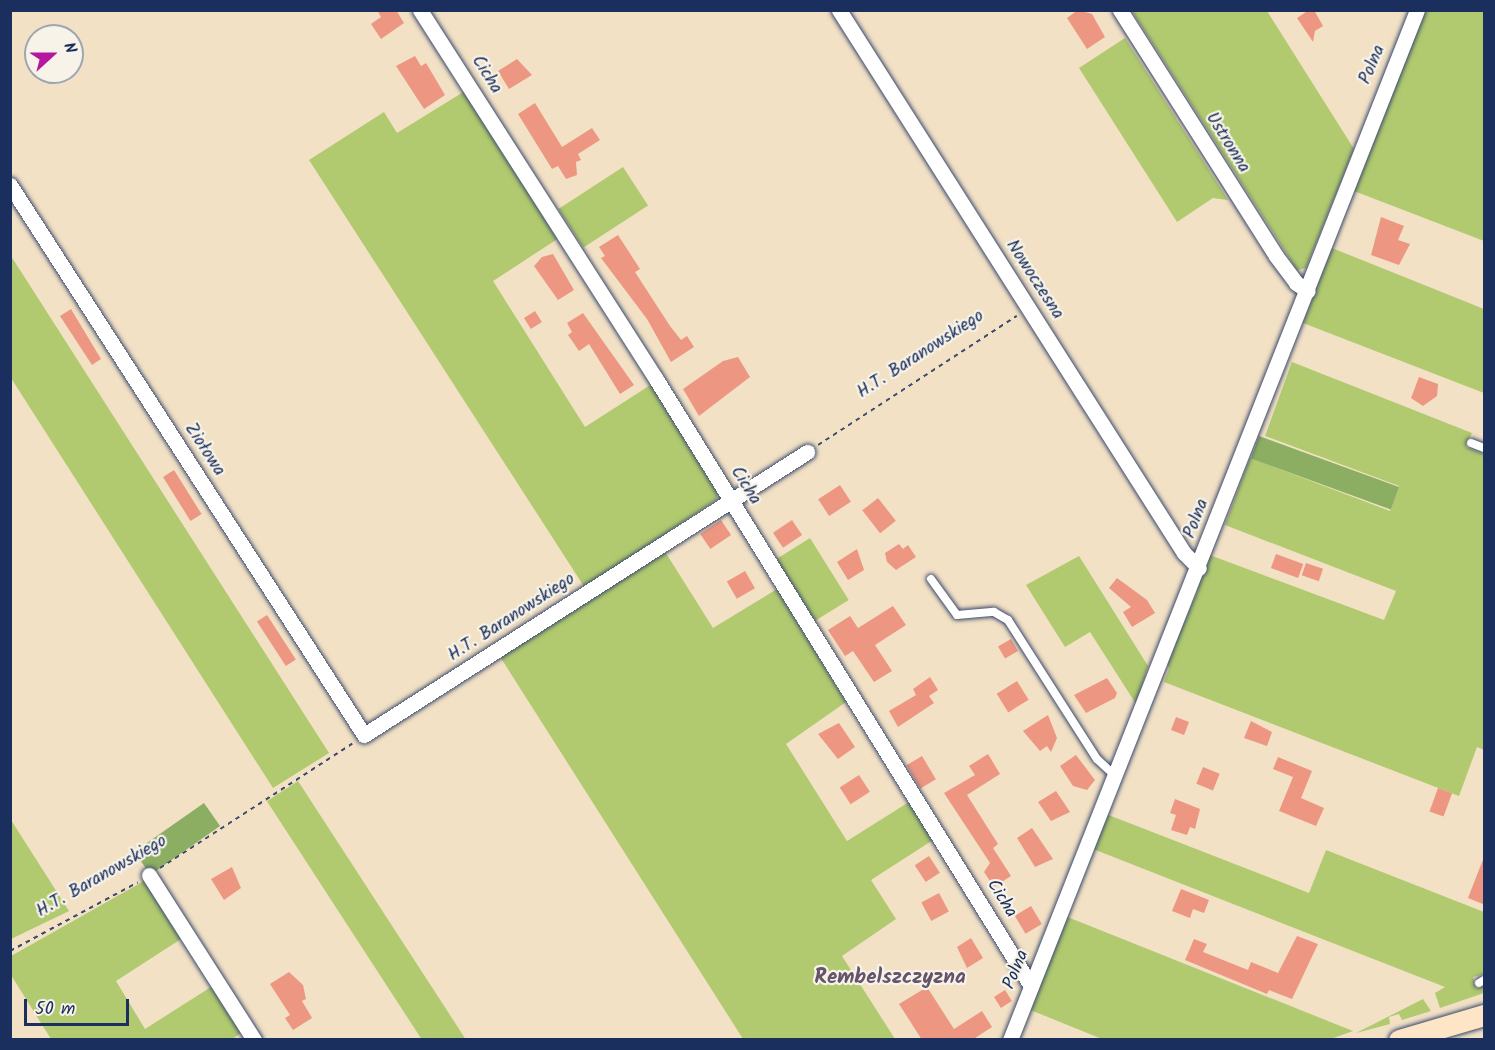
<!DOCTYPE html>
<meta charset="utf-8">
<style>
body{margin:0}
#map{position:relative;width:1495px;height:1050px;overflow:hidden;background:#f2e1c5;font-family:Kalam,sans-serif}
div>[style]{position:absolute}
.green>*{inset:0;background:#b1ca6f;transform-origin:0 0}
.forest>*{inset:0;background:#8cae62;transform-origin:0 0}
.building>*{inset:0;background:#ed9783;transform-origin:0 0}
.path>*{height:2px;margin-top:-1px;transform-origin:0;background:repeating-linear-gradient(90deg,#3b4a6d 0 4.5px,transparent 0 9px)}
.roads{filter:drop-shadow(0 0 2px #3b4a6d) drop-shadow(0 0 2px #3b4a6d)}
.lane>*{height:8px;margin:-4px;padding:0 4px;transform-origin:4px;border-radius:4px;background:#fff}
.street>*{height:15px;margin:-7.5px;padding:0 7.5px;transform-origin:7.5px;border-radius:7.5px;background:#fff}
.secondary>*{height:21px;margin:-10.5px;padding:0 10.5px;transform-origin:10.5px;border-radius:10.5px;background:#fde5c5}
span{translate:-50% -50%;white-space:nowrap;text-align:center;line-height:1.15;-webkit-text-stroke:4.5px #f7f3e8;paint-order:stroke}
.street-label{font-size:18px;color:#1b2f5e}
.quarter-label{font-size:21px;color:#64536b;font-weight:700}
.frame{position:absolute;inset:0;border:12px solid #1b2f5e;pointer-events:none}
.north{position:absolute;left:24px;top:24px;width:60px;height:60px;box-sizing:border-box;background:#f7f3e8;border:2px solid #9fa5b1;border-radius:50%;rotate:69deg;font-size:16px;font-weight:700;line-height:24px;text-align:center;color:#1b2f5e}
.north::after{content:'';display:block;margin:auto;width:21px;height:27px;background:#b5179e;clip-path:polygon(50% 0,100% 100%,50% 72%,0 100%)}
.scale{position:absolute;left:24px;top:999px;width:105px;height:27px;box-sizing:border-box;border:3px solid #1b2f5e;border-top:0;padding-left:8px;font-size:18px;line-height:21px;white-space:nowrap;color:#1b2f5e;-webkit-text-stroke:4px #f7f3e8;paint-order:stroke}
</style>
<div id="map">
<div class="green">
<div style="clip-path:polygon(1132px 11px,1267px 11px,1354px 149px,1306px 268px,1297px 270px)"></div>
<div style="clip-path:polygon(1421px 11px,1484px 11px,1484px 241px,1354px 191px)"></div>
<div style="clip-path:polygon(1125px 38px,1228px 200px,1213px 198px,1177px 222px,1079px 68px)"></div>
<div style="clip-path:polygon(465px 91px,559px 238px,493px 281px,585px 427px,652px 384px,719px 489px,716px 500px,585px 588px,309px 160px,384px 112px,397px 133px)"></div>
<div style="left:623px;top:167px;width:46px;height:77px;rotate:57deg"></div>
<div style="clip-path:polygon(1332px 248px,1484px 309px,1484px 393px,1303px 323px)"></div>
<div style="clip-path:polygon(11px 256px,329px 753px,273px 788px,11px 378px)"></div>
<div style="clip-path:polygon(1292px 362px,1472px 433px,1466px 447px,1484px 454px,1484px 750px,1477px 747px,1459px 796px,1164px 682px,1169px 669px,1167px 662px,1198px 590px,1195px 587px,1207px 554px,1384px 620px,1396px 591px,1225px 525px,1250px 458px,1390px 511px,1399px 486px,1265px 436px)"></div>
<div style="left:810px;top:538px;width:73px;height:46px;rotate:58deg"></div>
<div style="clip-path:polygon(664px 550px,713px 628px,777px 589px,846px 702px,786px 744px,847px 841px,909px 802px,933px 840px,871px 880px,896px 919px,842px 956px,895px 1039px,743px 1039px,499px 655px)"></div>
<div style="clip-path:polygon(1079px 556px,1148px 666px,1136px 704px,1090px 632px,1065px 647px,1026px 585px)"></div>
<div style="left:298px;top:781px;width:306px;height:37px;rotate:57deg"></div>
<div style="clip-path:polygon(1106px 814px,1309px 893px,1326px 850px,1484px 912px,1484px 974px,1473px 977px,1477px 988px,1484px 985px,1484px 993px,1440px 1008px,1435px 993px,1445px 987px,1093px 849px)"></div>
<div style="clip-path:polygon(11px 820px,69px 911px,11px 939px,10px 939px)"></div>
<div style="clip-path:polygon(144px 881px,181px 939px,116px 981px,145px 1029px,211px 987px,241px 1033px,231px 1040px,51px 1039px,11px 975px,11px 956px)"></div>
<div style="clip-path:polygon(1065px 916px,1353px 1031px,1328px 1040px,1102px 1039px,1028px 1009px)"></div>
<div style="clip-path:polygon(1423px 999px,1431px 1011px,1402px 1020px,1399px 1014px,1389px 1017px,1390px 1024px,1356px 1033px)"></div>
</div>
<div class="forest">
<div style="left:1259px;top:436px;width:149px;height:24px;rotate:20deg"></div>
<div style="left:204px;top:803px;width:28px;height:85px;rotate:55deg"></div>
</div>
<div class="building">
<div style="clip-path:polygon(377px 10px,396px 10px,404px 23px,381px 39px,371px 24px,381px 17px)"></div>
<div style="clip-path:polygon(1078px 10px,1092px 14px,1105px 37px,1087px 49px,1067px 18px)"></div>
<div style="clip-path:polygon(1309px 10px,1314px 10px,1323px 26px,1315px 31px,1313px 42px,1297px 18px)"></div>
<div style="clip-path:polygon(415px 56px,421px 66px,426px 63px,445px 95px,424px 109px,396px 66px)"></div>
<div style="clip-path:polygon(517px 59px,532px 75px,509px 89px,498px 71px)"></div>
<div style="clip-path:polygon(535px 103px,562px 147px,592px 128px,600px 140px,578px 154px,581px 160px,576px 162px,577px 175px,566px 179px,558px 166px,552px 169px,518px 114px)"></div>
<div style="clip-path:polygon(1381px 217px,1404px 226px,1398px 240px,1410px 244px,1399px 265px,1371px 255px)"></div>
<div style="clip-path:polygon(618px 235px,640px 269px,635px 272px,670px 326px,681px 340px,687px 336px,694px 347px,671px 362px,647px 319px,601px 258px,605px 256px,599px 247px)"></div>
<div style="clip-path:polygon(553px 254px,574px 290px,558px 300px,534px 266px,542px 257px)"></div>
<div style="clip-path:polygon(71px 309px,101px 359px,92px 365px,60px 316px)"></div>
<div style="left:535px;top:311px;width:13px;height:13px;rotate:58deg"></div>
<div style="clip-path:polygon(583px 313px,634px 385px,620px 394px,589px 344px,579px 351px,568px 335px,572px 332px,567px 323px)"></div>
<div style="clip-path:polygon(738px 357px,750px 377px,699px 416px,683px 389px,723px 361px)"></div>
<div style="clip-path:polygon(1419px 377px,1438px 384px,1437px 396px,1423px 406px,1411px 398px)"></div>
<div style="left:174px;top:470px;width:52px;height:13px;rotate:58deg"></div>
<div style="left:840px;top:485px;width:20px;height:26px;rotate:57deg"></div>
<div style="left:878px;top:498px;width:29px;height:20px;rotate:52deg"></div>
<div style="left:721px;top:520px;width:18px;height:25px;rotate:56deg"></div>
<div style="left:792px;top:520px;width:18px;height:23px;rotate:56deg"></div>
<div style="clip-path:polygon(899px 544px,903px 549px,908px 545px,916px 557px,896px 570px,887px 562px,885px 553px)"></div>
<div style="clip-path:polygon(857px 549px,864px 570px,848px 580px,837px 562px)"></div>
<div style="left:1276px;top:554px;width:29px;height:15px;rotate:20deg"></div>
<div style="left:1306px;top:563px;width:18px;height:13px;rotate:19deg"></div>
<div style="left:745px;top:571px;width:20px;height:21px;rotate:60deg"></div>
<div style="clip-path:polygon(1117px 578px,1147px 600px,1155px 613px,1132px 627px,1123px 612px,1131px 607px,1109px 588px)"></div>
<div style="clip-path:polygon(893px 606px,906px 625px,875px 645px,892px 671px,874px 682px,853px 651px,845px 656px,828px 630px,850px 616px,858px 628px)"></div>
<div style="left:267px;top:615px;width:53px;height:12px;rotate:57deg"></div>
<div style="left:1011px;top:639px;width:14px;height:15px;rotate:60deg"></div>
<div style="clip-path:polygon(930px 677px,938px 690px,929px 696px,934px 703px,898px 727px,889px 711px,916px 695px,913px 689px)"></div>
<div style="clip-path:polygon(1107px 678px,1117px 693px,1115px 698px,1086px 713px,1074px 695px)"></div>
<div style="left:1017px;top:681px;width:22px;height:24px;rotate:58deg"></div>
<div style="clip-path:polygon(1048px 715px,1057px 738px,1051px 752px,1047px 746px,1040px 751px,1023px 731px)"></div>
<div style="left:1176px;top:717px;width:14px;height:14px;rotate:21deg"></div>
<div style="clip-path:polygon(1251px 721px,1272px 732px,1267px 746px,1244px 738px)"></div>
<div style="clip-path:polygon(839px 723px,855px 747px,838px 759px,818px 734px)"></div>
<div style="clip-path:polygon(988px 754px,1000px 774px,967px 795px,998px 844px,993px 848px,1011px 876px,994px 887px,984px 872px,990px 863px,944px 793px,975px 775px,969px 766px)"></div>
<div style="clip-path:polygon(1076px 755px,1095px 780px,1087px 790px,1073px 786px,1060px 766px)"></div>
<div style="left:922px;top:756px;width:27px;height:18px;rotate:59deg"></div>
<div style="clip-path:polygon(1278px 757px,1312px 771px,1301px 798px,1324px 808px,1316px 826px,1279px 811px,1293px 777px,1273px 769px)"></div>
<div style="left:1203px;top:767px;width:18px;height:18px;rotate:22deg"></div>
<div style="left:859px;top:775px;width:20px;height:23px;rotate:57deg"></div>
<div style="left:1438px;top:788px;width:15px;height:25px;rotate:20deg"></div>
<div style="clip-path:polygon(1056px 791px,1070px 812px,1051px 821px,1038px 802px)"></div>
<div style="clip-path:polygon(1175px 799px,1200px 809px,1195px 829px,1190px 827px,1187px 835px,1171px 830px,1176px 815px,1170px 813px)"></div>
<div style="clip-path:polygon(1032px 828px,1053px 859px,1035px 867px,1017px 838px)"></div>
<div style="left:929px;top:856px;width:20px;height:17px;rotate:57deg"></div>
<div style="clip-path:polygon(1484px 857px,1485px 858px,1485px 905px,1468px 898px)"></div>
<div style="clip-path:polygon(232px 867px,241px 888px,224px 900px,211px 879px)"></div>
<div style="clip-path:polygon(1181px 889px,1209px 900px,1204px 913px,1193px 909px,1190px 918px,1172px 911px)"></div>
<div style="left:939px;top:893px;width:21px;height:20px;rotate:62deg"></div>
<div style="left:1031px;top:906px;width:21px;height:19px;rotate:59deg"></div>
<div style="clip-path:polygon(1297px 936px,1318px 944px,1292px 999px,1269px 990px,1267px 994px,1185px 960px,1194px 939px,1207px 944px,1203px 952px,1248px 970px,1251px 962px,1278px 973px)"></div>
<div style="clip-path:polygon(971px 938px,983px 958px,967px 968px,957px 947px)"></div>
<div style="clip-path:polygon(289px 972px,303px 985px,306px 999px,302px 1001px,312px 1018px,293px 1030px,285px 1018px,290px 1015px,270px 984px)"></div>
<div style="clip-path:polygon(927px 987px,954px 1029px,982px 1011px,992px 1027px,972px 1040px,922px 1040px,899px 1004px)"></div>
<div style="left:1005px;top:990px;width:13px;height:13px;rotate:58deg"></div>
</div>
<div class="path">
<div style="left:818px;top:445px;width:237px;rotate:-33deg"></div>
<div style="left:160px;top:868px;width:229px;rotate:-32.9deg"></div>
<div style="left:10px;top:951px;width:145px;rotate:-28.3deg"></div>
</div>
<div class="roads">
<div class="lane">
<div style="left:1471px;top:443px;width:14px;rotate:21deg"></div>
<div style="left:931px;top:579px;width:44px;rotate:54.2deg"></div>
<div style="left:957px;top:615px;width:37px;rotate:-5deg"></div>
<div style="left:994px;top:612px;width:16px;rotate:30deg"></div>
<div style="left:1008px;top:620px;width:165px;rotate:57.4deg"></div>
<div style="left:1097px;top:759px;width:23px;rotate:43deg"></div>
<div style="left:1479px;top:983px;width:6px;rotate:-31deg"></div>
</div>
<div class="street">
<div style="left:420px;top:10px;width:438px;rotate:57.4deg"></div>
<div style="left:656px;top:379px;width:713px;rotate:58.29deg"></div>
<div style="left:839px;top:10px;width:643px;rotate:57.57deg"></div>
<div style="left:1184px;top:553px;width:21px;rotate:45deg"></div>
<div style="left:1120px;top:10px;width:291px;rotate:57.6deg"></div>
<div style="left:1276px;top:256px;width:34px;rotate:53deg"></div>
<div style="left:1296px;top:283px;width:14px;rotate:34deg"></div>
<div style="left:10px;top:185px;width:654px;rotate:57.23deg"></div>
<div style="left:364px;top:735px;width:526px;rotate:-32.57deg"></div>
<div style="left:149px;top:875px;width:196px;rotate:57.5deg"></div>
<div style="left:1010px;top:1040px;width:1107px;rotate:-68.44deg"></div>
</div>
<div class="secondary">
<div style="left:1399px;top:1040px;width:89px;rotate:-16.4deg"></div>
</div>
</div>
<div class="street-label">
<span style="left:1373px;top:65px;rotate:-67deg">Polna</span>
<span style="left:486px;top:75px;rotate:58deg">Cicha</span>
<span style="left:1227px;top:143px;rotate:58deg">Ustronna</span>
<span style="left:1034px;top:280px;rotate:57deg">Nowoczesna</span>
<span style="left:921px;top:355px;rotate:-33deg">H.T. Baranowskiego</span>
<span style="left:204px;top:450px;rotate:57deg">Ziołowa</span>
<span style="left:745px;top:486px;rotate:58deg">Cicha</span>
<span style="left:1197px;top:519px;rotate:-69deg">Polna</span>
<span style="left:512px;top:618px;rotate:-33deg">H.T. Baranowskiego</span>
<span style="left:102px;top:877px;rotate:-30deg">H.T. Baranowskiego</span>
<span style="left:1001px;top:899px;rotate:58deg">Cicha</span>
<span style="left:1017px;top:970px;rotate:-68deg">Polna</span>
</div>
<div class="quarter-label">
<span style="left:890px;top:978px">Rembelszczyzna</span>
</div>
<div class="frame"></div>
<div class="north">N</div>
<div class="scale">50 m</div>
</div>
